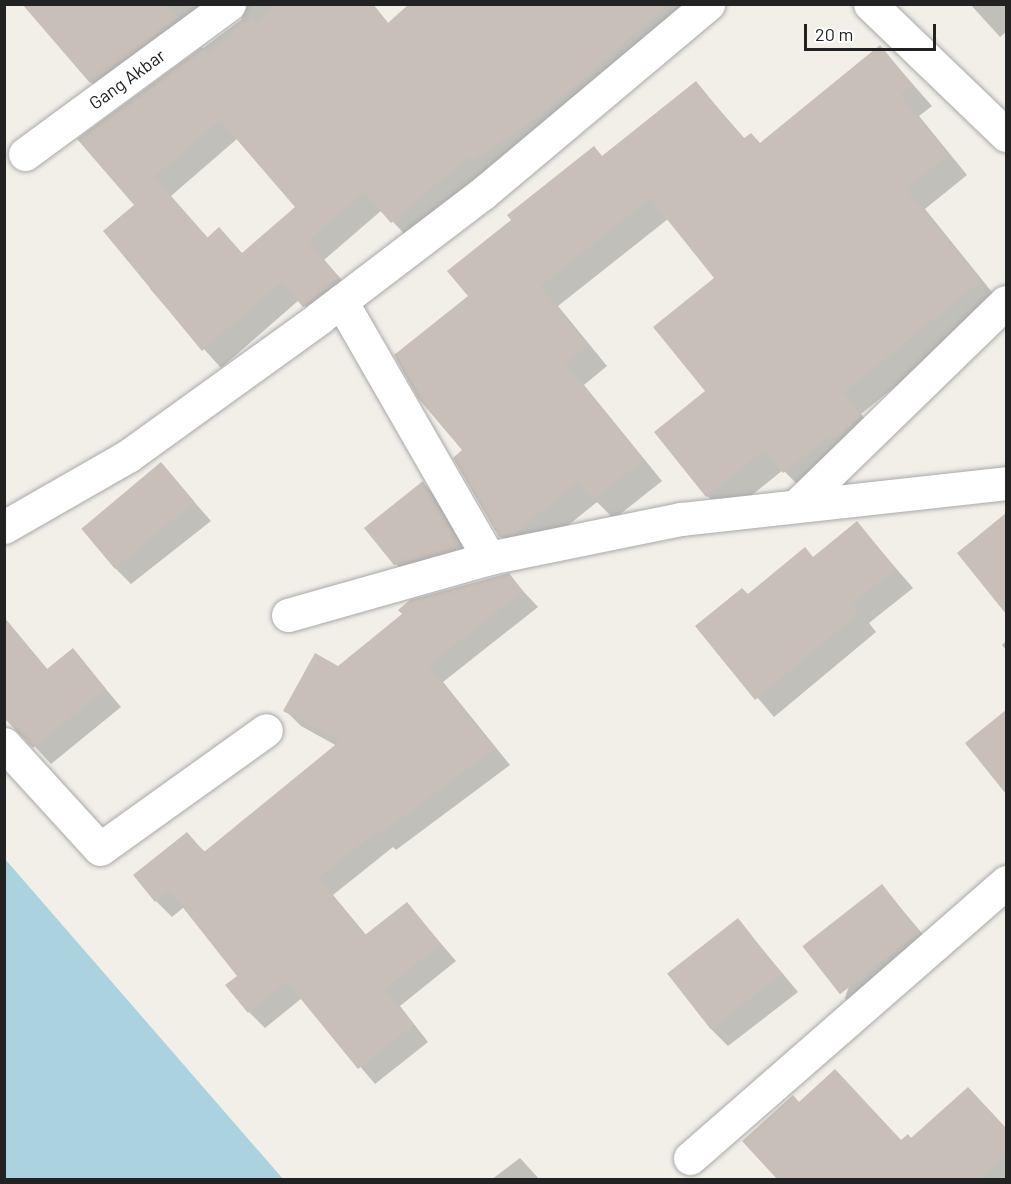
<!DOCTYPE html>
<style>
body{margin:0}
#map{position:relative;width:1011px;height:1184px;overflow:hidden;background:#f2efe9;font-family:Barlow,sans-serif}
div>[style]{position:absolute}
.water>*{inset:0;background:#aad3df}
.shadow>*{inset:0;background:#0003}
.building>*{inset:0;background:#c7bfb8;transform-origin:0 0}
.roads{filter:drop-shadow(0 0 2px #a9a9a9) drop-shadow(0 0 2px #a9a9a9)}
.street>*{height:33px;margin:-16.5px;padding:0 16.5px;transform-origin:16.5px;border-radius:16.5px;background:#fff}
span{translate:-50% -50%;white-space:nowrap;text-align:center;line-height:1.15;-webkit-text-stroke:6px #fff;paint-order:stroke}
.street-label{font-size:18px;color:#222}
.frame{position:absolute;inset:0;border:6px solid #222;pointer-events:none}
.scale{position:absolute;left:804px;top:24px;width:132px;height:27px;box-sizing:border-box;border:3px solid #222;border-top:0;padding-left:8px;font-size:18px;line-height:21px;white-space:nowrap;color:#222;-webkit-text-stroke:4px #fff;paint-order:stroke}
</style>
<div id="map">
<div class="water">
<div style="clip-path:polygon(5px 859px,283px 1179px,5px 1179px)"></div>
</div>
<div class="shadow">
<div style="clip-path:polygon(evenodd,41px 4px,373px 4px,389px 24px,609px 4px,722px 4px,410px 240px,382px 210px,324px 260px,357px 297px,322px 324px,299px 300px,221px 368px,150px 289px,153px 286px,136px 205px,79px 140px,241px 20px,247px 5px,236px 6px,109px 100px,91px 82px,41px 4px,238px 138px,297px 207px,243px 254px,208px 238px,171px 196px,238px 138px)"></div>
<div style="clip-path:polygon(970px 4px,1006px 4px,1006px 32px,1000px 37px)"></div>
<div style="clip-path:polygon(880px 47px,932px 106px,919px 116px,967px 175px,925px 209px,1000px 302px,861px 414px,880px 437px,804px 491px,783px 470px,727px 515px,707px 496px,707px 391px,717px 279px,668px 219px,558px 306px,607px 366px,584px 385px,662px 481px,614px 519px,597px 502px,534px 553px,520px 556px,500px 536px,464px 451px,470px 296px,603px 157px,696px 83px,745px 139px,761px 144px)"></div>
<div style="clip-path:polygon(161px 464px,211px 521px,131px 584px,113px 566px)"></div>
<div style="clip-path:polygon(423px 483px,441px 501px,477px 565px,414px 583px,396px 564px)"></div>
<div style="clip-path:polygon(857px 523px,913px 588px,869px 623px,876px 632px,774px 717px,697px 627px,814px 558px)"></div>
<div style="clip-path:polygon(993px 526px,1006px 539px,1006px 612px,959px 553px)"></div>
<div style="clip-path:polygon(508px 575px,538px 607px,443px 682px,510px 765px,396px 850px,393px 847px,333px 895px,367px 936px,407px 904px,456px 961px,400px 1006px,428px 1042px,375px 1084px,302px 998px,265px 1028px,249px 1012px,239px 976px,184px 907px,172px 917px,156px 901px,187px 834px,206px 853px,337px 746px,301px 726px,285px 710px,338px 668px)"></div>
<div style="clip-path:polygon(4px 617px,48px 670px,73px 650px,121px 707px,51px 764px,4px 713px)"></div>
<div style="clip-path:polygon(1006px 641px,1006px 650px,1002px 645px)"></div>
<div style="clip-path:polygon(1006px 712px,1006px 791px,967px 743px)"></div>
<div style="clip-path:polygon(882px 886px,937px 951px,863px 1016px,845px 998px)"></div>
<div style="clip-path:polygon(738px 920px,798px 992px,728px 1046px,710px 1028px)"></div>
<div style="clip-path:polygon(799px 1104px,901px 1142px,986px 1107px,1006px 1129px,1006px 1180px,779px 1180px,745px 1141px)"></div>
<div style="clip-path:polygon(520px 1158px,540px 1180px,491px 1180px)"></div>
</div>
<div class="building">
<div style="clip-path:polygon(22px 4px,165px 4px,177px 19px,90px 83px)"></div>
<div style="clip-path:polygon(evenodd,278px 4px,372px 4px,388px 23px,409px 4px,669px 4px,546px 111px,473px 161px,469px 156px,391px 223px,364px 192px,308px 241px,340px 278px,303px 307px,282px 282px,202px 351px,103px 231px,134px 205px,77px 139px,202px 47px,208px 54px,251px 17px,256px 23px,278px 4px,220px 120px,295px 207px,242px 253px,219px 227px,207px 238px,154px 177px,220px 120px)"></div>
<div style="clip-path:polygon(880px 45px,913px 85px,900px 95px,948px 155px,906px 189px,981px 281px,843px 393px,861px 416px,832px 440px,829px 436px,783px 473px,764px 450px,706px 497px,654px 432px,705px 391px,653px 327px,714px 278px,650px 198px,540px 286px,588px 345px,565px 364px,644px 460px,593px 500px,578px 482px,514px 534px,499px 537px,453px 458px,462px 450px,418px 398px,394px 355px,468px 296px,447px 271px,511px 220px,507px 215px,594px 146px,602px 156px,696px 81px,743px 139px,751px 133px,760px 143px)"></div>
<div style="left:161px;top:462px;width:52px;height:104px;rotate:50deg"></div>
<div style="clip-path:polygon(423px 481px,461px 547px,394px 565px,364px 528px)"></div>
<div style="clip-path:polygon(1006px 513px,1006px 614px,957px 553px)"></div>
<div style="clip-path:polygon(857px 521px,896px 569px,852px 604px,859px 613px,755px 700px,695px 626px,742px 588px,748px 594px,805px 547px,813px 557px)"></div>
<div style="clip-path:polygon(509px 573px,523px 591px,428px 666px,495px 749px,379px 835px,376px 832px,318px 878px,365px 935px,407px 902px,441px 944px,385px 989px,414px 1025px,358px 1069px,287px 982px,248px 1013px,225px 985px,237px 976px,169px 890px,155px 902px,133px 875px,187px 832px,204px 852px,340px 741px,283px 711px,315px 653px,338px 666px,402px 614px,398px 610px,410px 600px)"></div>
<div style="clip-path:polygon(4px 618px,47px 669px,73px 648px,106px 689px,33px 748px,4px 718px)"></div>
<div style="clip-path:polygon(1006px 710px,1006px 794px,965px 743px)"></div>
<div style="left:882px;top:884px;width:61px;height:101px;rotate:52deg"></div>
<div style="left:738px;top:918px;width:71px;height:90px;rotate:52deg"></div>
<div style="clip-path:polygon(835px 1069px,901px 1140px,908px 1134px,911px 1138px,968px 1087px,1006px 1128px,1006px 1156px,981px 1179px,777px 1179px,742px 1141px,793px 1095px,799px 1102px)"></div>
</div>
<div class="roads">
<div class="street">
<div style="left:870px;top:4px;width:189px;rotate:43.9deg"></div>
<div style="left:25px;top:154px;width:253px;rotate:-36.3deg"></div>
<div style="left:341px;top:301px;width:297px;rotate:60.1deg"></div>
<div style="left:797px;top:505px;width:291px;rotate:-44.2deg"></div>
<div style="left:4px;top:527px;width:143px;rotate:-29.8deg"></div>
<div style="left:128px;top:456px;width:236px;rotate:-35.8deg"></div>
<div style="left:319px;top:318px;width:206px;rotate:-37.3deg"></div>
<div style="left:483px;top:193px;width:294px;rotate:-40deg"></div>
<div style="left:288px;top:615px;width:209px;rotate:-15.8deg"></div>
<div style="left:489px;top:558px;width:196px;rotate:-11.5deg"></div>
<div style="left:681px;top:519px;width:327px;rotate:-6.3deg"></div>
<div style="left:4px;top:744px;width:141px;rotate:47.6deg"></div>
<div style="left:100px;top:849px;width:204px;rotate:-35.6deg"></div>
<div style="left:690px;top:1158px;width:420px;rotate:-41.1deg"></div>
</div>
</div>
<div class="street-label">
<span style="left:127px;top:79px;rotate:-36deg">Gang Akbar</span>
</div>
<div class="frame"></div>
<div class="scale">20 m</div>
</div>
